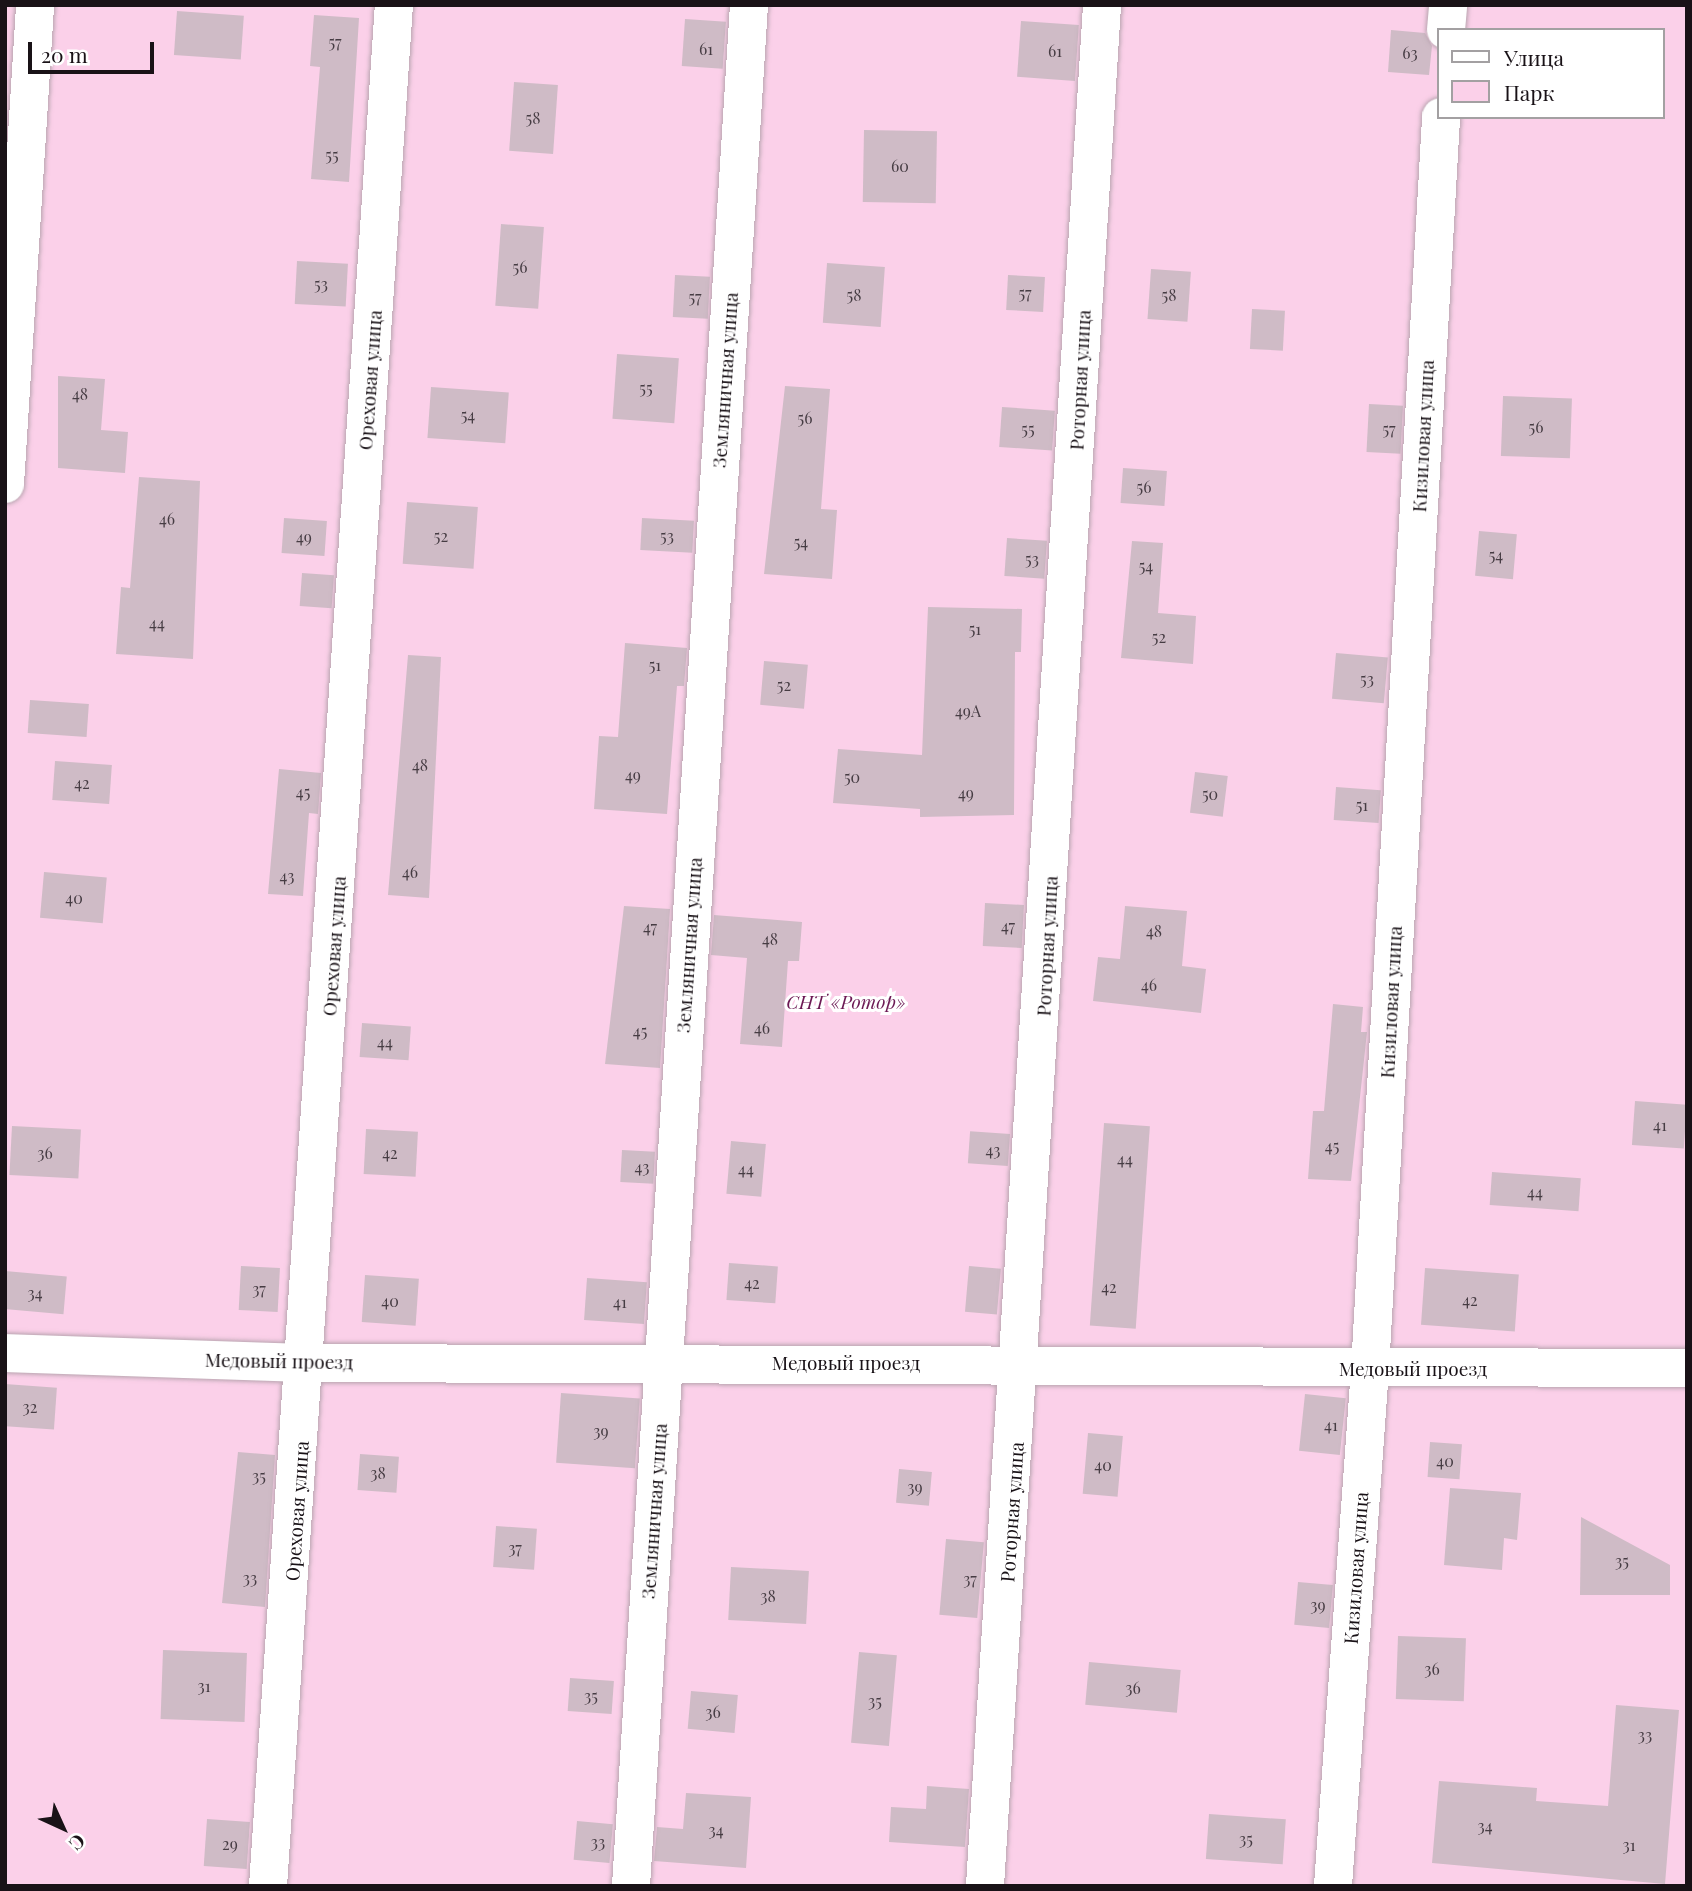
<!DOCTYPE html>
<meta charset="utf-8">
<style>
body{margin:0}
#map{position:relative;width:1692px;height:1891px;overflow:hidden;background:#fdf9fb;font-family:"Playfair Display",serif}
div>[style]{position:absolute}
.green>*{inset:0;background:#fbd0e9}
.building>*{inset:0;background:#cfbbc6;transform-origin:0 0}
.roads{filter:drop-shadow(0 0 2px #b9a5b0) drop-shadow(0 0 2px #b9a5b0)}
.street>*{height:38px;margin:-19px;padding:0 19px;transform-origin:19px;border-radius:19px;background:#fff}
span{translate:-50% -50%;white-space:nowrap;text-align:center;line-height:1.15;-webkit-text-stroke:6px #fff;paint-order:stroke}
.number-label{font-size:16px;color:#463c43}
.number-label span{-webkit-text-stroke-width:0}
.street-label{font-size:19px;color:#191217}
.park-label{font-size:19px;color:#6c1954;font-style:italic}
.frame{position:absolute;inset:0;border:7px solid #191217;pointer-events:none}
.legend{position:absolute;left:1437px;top:28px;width:228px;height:91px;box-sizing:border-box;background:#fff;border:2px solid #a3a0a2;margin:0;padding:9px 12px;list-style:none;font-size:21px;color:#191217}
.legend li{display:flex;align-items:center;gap:14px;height:35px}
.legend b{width:35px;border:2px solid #a3a0a2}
.north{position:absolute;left:28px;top:1793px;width:70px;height:70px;-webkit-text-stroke:5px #fff;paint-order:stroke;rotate:135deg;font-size:19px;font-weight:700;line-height:28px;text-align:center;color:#191217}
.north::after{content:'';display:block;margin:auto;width:24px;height:32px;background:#191217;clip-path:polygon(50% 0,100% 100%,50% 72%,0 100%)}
.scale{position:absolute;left:28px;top:42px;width:126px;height:32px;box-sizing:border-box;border:4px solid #191217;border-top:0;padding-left:9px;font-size:21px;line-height:24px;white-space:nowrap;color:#191217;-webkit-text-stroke:5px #fff;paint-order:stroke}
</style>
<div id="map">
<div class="green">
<div style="clip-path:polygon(evenodd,5px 5px,1687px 5px,1687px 1886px,5px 1886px,5px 5px,1438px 30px,1662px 30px,1662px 117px,1438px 117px,1438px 30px)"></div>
</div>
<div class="building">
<div style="left:177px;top:11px;width:67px;height:44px;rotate:4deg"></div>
<div style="clip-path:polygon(314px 15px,359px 18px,349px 182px,311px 179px,320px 67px,310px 66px)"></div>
<div style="left:685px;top:19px;width:41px;height:47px;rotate:4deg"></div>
<div style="left:1021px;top:21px;width:58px;height:56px;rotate:4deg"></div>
<div style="clip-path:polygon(1391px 30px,1425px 33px,1432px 46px,1429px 75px,1388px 72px)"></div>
<div style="left:514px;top:82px;width:44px;height:69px;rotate:4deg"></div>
<div style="left:864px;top:130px;width:73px;height:72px;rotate:1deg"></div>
<div style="left:501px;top:224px;width:43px;height:82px;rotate:4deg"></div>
<div style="left:297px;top:261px;width:51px;height:43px;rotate:3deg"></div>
<div style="left:827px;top:263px;width:58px;height:60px;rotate:4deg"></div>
<div style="left:1151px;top:269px;width:40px;height:50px;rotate:4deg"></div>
<div style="left:675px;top:275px;width:35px;height:42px;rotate:3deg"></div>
<div style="left:1008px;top:275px;width:37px;height:35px;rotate:3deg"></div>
<div style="left:1252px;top:309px;width:33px;height:40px;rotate:3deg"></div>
<div style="left:617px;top:354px;width:62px;height:65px;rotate:4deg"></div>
<div style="clip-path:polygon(58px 376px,105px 379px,101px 430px,128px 432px,125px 473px,58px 468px)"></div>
<div style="clip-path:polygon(785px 386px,830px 389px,821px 509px,837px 510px,832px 579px,764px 574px)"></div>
<div style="left:431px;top:387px;width:78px;height:51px;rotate:4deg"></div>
<div style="left:1503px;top:396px;width:69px;height:60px;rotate:2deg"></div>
<div style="left:1369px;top:404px;width:34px;height:48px;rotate:3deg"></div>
<div style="left:1002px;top:407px;width:53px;height:40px;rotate:4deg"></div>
<div style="left:1123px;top:468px;width:44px;height:35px;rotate:4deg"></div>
<div style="clip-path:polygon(139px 477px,200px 481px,193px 659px,116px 654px,121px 587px,130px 588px)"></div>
<div style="left:407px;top:502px;width:71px;height:62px;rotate:4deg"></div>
<div style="left:284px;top:518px;width:43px;height:35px;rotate:4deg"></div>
<div style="left:642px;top:518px;width:52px;height:32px;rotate:3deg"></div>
<div style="left:1479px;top:531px;width:38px;height:45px;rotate:5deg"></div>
<div style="left:1007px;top:538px;width:40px;height:38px;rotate:4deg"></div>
<div style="clip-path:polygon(1132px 541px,1163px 543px,1158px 613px,1196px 616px,1193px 664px,1121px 658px)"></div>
<div style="left:302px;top:573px;width:32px;height:33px;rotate:4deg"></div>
<div style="clip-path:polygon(928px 607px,1022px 609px,1021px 652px,1015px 652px,1014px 815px,920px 817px,920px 809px,833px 803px,838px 749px,922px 755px)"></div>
<div style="clip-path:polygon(625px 643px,687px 648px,684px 686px,677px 686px,667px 814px,594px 809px,599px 736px,618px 737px)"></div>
<div style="left:1336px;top:653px;width:52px;height:46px;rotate:5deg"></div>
<div style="clip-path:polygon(408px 655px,441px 657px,429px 898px,388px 895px)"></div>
<div style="left:764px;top:661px;width:44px;height:44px;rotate:5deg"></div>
<div style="left:30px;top:700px;width:59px;height:33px;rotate:4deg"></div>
<div style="left:55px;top:761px;width:57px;height:39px;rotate:4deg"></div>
<div style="clip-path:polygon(279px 769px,321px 773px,318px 814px,309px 813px,303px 896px,268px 894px)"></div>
<div style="left:1195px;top:772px;width:33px;height:41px;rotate:7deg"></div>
<div style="left:1336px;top:787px;width:45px;height:33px;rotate:4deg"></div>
<div style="left:44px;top:872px;width:63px;height:46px;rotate:5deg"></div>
<div style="left:985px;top:903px;width:39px;height:43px;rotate:3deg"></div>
<div style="clip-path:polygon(624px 906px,670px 909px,660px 1068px,605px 1064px)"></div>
<div style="clip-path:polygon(1125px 906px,1187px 911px,1182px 966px,1206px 969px,1201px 1013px,1093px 1001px,1098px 957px,1120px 959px)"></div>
<div style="clip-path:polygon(714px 915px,802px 922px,799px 961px,788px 961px,782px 1047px,740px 1044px,747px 958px,711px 955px)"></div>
<div style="clip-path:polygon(1333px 1004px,1363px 1007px,1361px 1032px,1367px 1032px,1351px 1181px,1308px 1179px,1313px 1111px,1324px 1111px)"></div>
<div style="left:362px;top:1023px;width:49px;height:34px;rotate:4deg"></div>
<div style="left:1635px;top:1101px;width:52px;height:44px;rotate:4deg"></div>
<div style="left:1104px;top:1123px;width:46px;height:203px;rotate:4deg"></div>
<div style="left:12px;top:1126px;width:69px;height:49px;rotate:3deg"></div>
<div style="left:366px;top:1129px;width:52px;height:45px;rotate:3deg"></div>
<div style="left:1010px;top:1134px;width:32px;height:40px;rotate:94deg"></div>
<div style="left:731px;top:1141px;width:35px;height:53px;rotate:5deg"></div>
<div style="left:622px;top:1150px;width:33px;height:32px;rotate:3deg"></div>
<div style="left:1492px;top:1172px;width:89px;height:33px;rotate:4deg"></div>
<div style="left:729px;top:1263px;width:49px;height:37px;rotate:4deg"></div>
<div style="left:241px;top:1266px;width:39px;height:44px;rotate:3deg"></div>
<div style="left:969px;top:1266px;width:32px;height:46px;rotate:5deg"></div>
<div style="left:1425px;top:1268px;width:94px;height:57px;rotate:4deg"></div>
<div style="left:5px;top:1271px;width:62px;height:38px;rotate:5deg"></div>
<div style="left:365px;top:1275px;width:54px;height:47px;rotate:4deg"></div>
<div style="left:587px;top:1278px;width:60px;height:42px;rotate:4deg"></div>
<div style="left:5px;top:1384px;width:52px;height:42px;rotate:4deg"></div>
<div style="left:561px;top:1393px;width:79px;height:70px;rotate:4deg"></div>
<div style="left:1305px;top:1394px;width:41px;height:57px;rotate:6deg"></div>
<div style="left:1088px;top:1433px;width:35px;height:61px;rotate:5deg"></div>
<div style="left:1430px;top:1442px;width:32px;height:35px;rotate:4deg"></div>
<div style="clip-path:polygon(238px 1452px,275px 1455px,265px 1607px,222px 1603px)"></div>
<div style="left:360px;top:1454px;width:39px;height:36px;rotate:4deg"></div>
<div style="left:899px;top:1469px;width:33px;height:34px;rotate:5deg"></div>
<div style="clip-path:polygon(1450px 1488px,1521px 1493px,1517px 1540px,1504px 1538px,1502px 1570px,1444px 1565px)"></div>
<div style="clip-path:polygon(1581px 1517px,1670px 1565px,1670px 1595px,1580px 1595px)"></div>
<div style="left:496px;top:1526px;width:41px;height:41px;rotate:4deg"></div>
<div style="left:946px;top:1539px;width:38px;height:76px;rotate:5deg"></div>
<div style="left:731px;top:1567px;width:78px;height:53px;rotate:3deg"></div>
<div style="left:1298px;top:1582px;width:35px;height:43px;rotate:5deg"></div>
<div style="left:1398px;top:1636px;width:68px;height:63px;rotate:2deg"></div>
<div style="left:163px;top:1650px;width:84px;height:69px;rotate:2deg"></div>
<div style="left:859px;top:1652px;width:38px;height:91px;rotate:5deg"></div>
<div style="left:1089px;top:1662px;width:92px;height:43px;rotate:5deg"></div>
<div style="left:570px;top:1678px;width:44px;height:33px;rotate:4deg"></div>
<div style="left:691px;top:1691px;width:47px;height:38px;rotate:5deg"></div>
<div style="clip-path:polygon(1616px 1705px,1679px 1710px,1665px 1884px,1432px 1863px,1439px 1781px,1537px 1788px,1536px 1801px,1608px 1806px)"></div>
<div style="clip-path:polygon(927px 1786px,969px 1789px,965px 1847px,889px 1842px,891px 1807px,926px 1809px)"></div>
<div style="clip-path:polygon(686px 1793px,751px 1797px,746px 1868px,654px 1861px,657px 1827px,683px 1829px)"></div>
<div style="left:1209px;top:1814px;width:77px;height:45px;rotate:4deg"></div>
<div style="left:207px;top:1819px;width:43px;height:47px;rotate:4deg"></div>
<div style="left:577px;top:1821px;width:36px;height:39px;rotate:5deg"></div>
</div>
<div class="roads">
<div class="street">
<div style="left:1446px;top:30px;width:25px;rotate:-85deg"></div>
<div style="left:5px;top:484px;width:480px;rotate:-86.4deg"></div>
<div style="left:5px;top:1353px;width:303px;rotate:1.9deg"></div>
<div style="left:308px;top:1363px;width:1379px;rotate:0.21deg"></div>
<div style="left:268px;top:1886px;width:1885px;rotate:-86.17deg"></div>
<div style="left:631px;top:1886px;width:1885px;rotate:-86.41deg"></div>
<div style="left:985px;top:1886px;width:1885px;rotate:-86.44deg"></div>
<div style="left:1333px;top:1886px;width:518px;rotate:-85.91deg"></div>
<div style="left:1370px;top:1369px;width:1254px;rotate:-86.75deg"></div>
</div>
</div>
<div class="number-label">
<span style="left:335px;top:42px">57</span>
<span style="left:706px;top:49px">61</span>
<span style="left:1055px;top:51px">61</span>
<span style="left:1410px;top:53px">63</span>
<span style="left:533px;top:118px">58</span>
<span style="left:332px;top:155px">55</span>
<span style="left:900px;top:166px">60</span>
<span style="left:520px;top:267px">56</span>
<span style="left:321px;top:284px">53</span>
<span style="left:1025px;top:293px">57</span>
<span style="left:854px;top:295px">58</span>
<span style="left:1169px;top:295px">58</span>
<span style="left:695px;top:297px">57</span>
<span style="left:646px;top:388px">55</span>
<span style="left:80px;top:394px">48</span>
<span style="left:468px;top:415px">54</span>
<span style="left:805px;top:418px">56</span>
<span style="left:1536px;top:427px">56</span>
<span style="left:1028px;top:429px">55</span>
<span style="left:1389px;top:429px">57</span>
<span style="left:1144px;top:487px">56</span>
<span style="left:167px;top:519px">46</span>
<span style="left:441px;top:536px">52</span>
<span style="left:667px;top:536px">53</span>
<span style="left:304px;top:537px">49</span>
<span style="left:801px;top:542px">54</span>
<span style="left:1496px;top:555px">54</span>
<span style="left:1032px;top:559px">53</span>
<span style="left:1146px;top:566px">54</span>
<span style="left:157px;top:623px">44</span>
<span style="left:975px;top:629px">51</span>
<span style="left:1159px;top:637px">52</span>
<span style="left:655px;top:665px">51</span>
<span style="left:1367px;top:679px">53</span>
<span style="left:784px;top:685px">52</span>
<span style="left:968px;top:711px">49А</span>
<span style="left:420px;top:765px">48</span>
<span style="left:633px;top:775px">49</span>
<span style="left:852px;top:777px">50</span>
<span style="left:82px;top:783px">42</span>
<span style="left:303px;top:792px">45</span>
<span style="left:966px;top:793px">49</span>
<span style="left:1210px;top:794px">50</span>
<span style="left:1362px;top:805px">51</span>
<span style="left:410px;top:872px">46</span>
<span style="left:287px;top:876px">43</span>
<span style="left:74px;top:898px">40</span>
<span style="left:1008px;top:926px">47</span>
<span style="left:650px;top:927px">47</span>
<span style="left:1154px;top:931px">48</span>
<span style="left:770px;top:939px">48</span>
<span style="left:1149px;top:985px">46</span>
<span style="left:762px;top:1028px">46</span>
<span style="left:640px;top:1031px">45</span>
<span style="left:385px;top:1042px">44</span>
<span style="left:1660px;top:1125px">41</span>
<span style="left:1332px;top:1146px">45</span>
<span style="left:993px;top:1150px">43</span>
<span style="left:45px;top:1153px">36</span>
<span style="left:390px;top:1153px">42</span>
<span style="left:1125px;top:1159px">44</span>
<span style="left:642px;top:1167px">43</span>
<span style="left:746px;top:1169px">44</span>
<span style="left:1535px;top:1192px">44</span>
<span style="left:752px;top:1283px">42</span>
<span style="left:1109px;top:1287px">42</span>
<span style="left:259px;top:1289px">37</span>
<span style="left:35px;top:1293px">34</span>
<span style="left:1470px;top:1300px">42</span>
<span style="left:390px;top:1301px">40</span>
<span style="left:620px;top:1302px">41</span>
<span style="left:30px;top:1407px">32</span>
<span style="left:1331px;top:1425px">41</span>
<span style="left:601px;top:1431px">39</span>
<span style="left:1445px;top:1461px">40</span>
<span style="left:1103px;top:1465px">40</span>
<span style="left:378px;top:1473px">38</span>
<span style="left:259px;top:1476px">35</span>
<span style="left:915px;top:1487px">39</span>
<span style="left:515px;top:1548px">37</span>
<span style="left:1622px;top:1561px">35</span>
<span style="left:250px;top:1578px">33</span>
<span style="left:970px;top:1579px">37</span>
<span style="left:768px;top:1596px">38</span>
<span style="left:1318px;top:1605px">39</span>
<span style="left:1432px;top:1669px">36</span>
<span style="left:204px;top:1686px">31</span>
<span style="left:1133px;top:1688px">36</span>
<span style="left:591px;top:1696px">35</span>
<span style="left:875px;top:1701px">35</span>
<span style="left:713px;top:1712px">36</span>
<span style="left:1645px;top:1735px">33</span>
<span style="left:1485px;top:1826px">34</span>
<span style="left:716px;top:1830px">34</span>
<span style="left:1246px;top:1839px">35</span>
<span style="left:598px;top:1842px">33</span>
<span style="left:230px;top:1844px">29</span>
<span style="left:1629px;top:1845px">31</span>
</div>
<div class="street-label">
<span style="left:370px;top:380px;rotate:-86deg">Ореховая улица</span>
<span style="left:725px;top:380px;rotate:-86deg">Земляничная улица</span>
<span style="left:1080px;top:380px;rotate:-87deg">Роторная улица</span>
<span style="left:1423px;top:436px;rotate:-87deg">Кизиловая улица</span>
<span style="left:689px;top:945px;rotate:-86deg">Земляничная улица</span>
<span style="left:334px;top:946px;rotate:-86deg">Ореховая улица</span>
<span style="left:1047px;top:946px;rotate:-87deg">Роторная улица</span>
<span style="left:1391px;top:1002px;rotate:-87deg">Кизиловая улица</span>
<span style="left:279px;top:1361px;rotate:1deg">Медовый проезд</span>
<span style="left:846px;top:1363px">Медовый проезд</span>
<span style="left:1413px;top:1369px">Медовый проезд</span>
<span style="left:297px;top:1511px;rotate:-86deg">Ореховая улица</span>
<span style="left:654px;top:1511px;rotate:-86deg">Земляничная улица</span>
<span style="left:1012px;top:1512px;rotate:-86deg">Роторная улица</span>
<span style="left:1356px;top:1568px;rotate:-86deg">Кизиловая улица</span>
</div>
<div class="park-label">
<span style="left:846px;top:1002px">СНТ «Ротор»</span>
</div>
<div class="frame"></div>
<ul class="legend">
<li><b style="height:9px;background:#fff"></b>Улица</li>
<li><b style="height:19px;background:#fbd0e9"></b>Парк</li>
</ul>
<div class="north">С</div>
<div class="scale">20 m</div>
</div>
